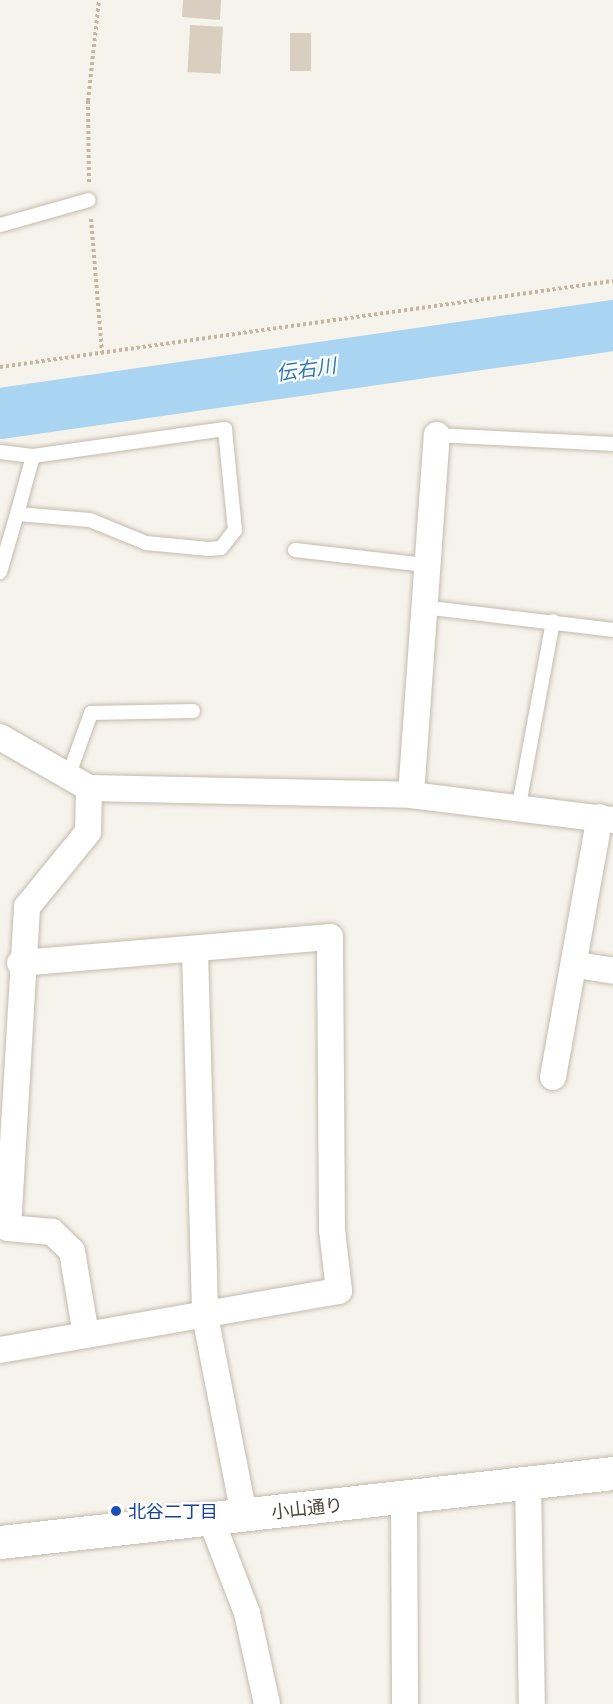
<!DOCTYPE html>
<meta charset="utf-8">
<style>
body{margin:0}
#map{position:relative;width:613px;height:1704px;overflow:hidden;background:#f6f3ec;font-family:Barlow,"Noto Sans JP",sans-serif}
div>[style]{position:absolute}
.river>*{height:51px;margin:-25.5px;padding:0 25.5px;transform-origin:25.5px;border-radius:25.5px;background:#a9d4f2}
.building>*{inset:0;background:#d8cfc1;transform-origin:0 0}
.path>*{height:4px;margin-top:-2px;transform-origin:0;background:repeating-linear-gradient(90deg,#c4b79f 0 3px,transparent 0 6px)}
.roads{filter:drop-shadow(0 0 2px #c2bbae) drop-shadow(0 0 2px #c2bbae)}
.service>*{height:14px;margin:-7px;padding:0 7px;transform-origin:7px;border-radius:7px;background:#fff}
.minor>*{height:26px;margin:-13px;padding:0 13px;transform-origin:13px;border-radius:13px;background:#fff}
.tertiary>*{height:33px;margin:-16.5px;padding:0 16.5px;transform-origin:16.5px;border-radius:16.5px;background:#fff}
.dots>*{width:16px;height:16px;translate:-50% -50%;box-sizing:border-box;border:3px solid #fff;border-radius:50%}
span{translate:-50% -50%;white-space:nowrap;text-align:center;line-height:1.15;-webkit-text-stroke:4.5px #fff;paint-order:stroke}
.street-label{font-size:18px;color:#4b4439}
.transit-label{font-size:18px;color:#164399}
.left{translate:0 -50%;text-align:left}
.water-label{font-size:20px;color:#2e7ab2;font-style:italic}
</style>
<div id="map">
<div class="river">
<div style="left:0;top:413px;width:619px;rotate:-8.17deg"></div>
</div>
<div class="building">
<div style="clip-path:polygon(183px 0,221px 0,220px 20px,182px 17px)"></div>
<div style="left:190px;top:25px;width:33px;height:47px;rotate:3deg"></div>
<div style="left:290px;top:33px;width:21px;height:38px"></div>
</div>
<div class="path">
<div style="left:89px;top:182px;width:81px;rotate:-90.7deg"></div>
<div style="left:88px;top:101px;width:102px;rotate:-83.8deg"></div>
<div style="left:91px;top:219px;width:134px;rotate:85.3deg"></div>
<div style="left:0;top:367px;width:619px;rotate:-7.99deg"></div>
</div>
<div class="roads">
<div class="service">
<div style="left:0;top:225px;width:92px;rotate:-15.7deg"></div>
<div style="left:437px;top:435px;width:176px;rotate:2.9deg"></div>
<div style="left:0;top:452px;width:33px;rotate:7deg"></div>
<div style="left:33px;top:456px;width:60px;rotate:105.4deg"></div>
<div style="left:295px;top:550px;width:131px;rotate:6.6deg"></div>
<div style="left:0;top:572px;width:60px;rotate:-73.7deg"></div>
<div style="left:17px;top:514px;width:73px;rotate:4.7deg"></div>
<div style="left:90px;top:520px;width:61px;rotate:22.3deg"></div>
<div style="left:146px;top:543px;width:63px;rotate:5.4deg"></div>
<div style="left:209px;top:549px;width:12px;rotate:-5deg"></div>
<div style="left:221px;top:548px;width:23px;rotate:-52deg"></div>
<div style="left:235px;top:530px;width:101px;rotate:-95.7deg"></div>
<div style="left:225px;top:429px;width:194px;rotate:172deg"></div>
<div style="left:423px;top:607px;width:191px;rotate:6.9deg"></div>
<div style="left:68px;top:777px;width:68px;rotate:-70.2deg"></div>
<div style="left:91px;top:713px;width:102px;rotate:-1.1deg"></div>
<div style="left:519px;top:805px;width:187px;rotate:-79.5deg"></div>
</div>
<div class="minor">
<div style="left:0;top:737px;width:103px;rotate:29.8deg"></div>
<div style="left:89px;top:788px;width:322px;rotate:1.2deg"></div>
<div style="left:411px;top:795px;width:204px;rotate:7.1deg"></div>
<div style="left:411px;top:795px;width:361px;rotate:-85.9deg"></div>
<div style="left:195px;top:951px;width:365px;rotate:88.4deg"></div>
<div style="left:205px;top:1316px;width:202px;rotate:78.9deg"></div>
<div style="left:577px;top:965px;width:36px;rotate:9deg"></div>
<div style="left:553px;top:1077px;width:264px;rotate:-79.8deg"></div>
<div style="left:86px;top:1335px;width:85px;rotate:-99.5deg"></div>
<div style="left:72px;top:1251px;width:28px;rotate:-136deg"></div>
<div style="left:52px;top:1232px;width:44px;rotate:-174.8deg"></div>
<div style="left:8px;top:1228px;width:322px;rotate:-86.6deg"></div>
<div style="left:27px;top:907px;width:97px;rotate:-50.9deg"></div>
<div style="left:88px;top:832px;width:44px;rotate:-88.7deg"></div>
<div style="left:0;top:1350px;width:344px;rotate:-9.9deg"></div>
<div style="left:339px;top:1291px;width:61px;rotate:-96.5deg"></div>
<div style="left:332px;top:1230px;width:293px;rotate:-90.4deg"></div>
<div style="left:330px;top:937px;width:311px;rotate:175.2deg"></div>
<div style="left:528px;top:1483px;width:221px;rotate:89deg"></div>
<div style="left:404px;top:1498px;width:206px;rotate:89.7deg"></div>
<div style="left:210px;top:1517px;width:103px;rotate:68.9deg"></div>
<div style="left:247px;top:1613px;width:93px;rotate:77.6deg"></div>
</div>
<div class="tertiary">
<div style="left:0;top:1542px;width:617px;rotate:-6.42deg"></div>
</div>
</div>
<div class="dots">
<div style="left:116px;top:1511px;background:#1a4fb4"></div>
</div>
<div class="street-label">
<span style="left:307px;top:1508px;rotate:-6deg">小山通り</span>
</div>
<div class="transit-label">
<span class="left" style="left:128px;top:1511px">北谷二丁目</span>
</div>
<div class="water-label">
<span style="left:306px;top:369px;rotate:-8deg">伝右川</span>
</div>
</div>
